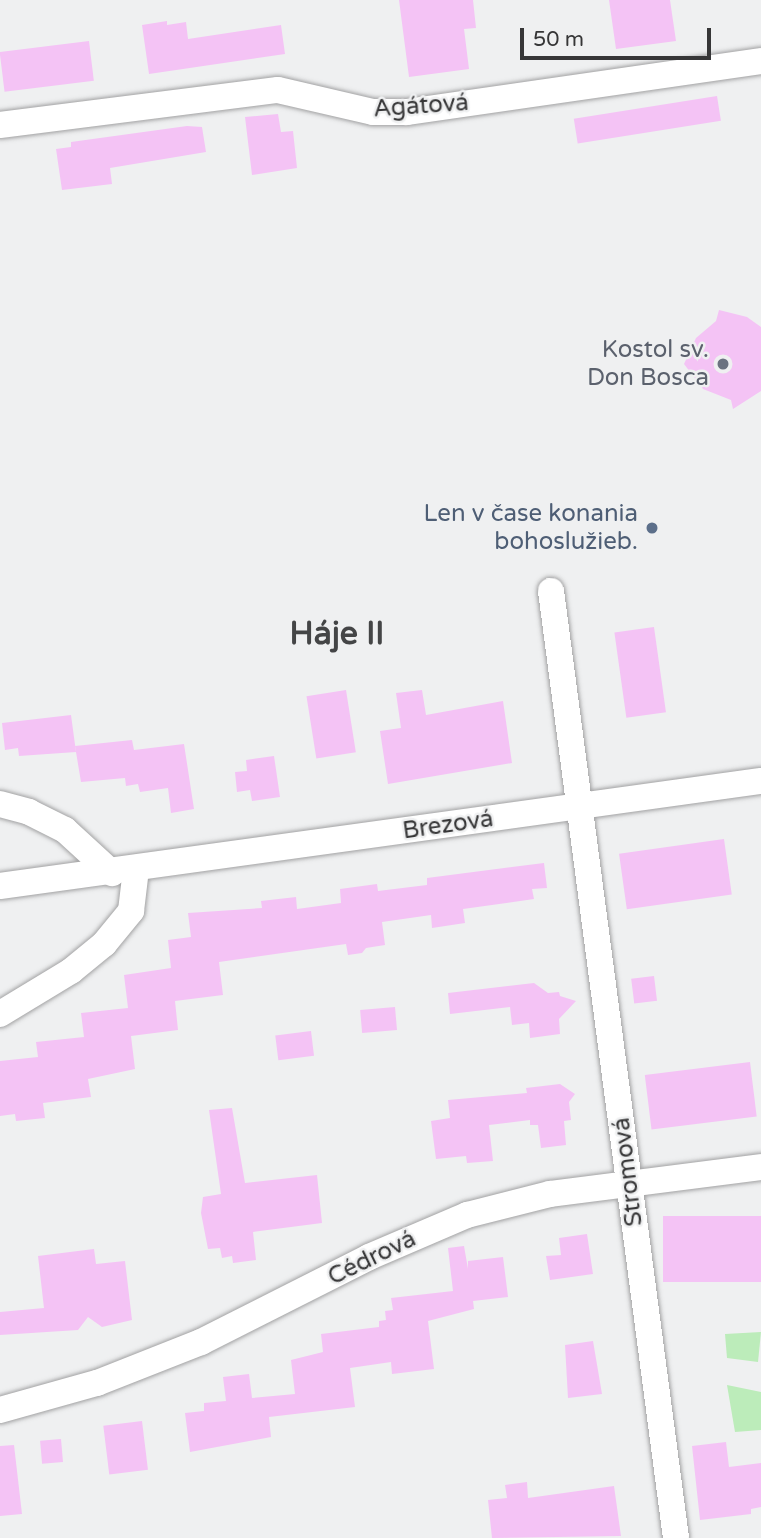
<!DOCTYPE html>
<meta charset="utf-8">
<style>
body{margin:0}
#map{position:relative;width:761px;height:1538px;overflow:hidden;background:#eff0f1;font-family:"Varela Round",sans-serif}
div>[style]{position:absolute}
.green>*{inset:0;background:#bcecba}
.building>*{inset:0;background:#f4c3f5;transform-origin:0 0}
.roads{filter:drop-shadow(0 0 2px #a2a2a3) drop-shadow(0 0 2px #a2a2a3)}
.minor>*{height:26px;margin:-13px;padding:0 13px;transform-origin:13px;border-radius:13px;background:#fff}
.dots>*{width:19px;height:19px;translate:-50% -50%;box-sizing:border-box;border:4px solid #eff0f1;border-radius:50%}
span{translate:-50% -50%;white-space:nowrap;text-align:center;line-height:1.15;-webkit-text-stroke:5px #eff0f1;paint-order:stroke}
.street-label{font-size:24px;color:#363637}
.worship-label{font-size:24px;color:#5b616d}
.right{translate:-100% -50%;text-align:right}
.service-label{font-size:24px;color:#4e5e75}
.district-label{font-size:32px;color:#444546;font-weight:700}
.scale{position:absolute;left:520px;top:28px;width:191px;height:32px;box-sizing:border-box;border:4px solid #363637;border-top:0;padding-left:9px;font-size:21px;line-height:24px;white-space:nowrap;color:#363637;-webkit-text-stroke:5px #eff0f1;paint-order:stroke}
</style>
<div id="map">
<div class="green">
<div style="clip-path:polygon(761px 1332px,758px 1362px,727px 1358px,725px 1334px)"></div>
<div style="clip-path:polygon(727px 1385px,761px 1392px,761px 1430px,735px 1432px)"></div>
</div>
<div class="building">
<div style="clip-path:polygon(399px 0,473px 0,476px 28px,464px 29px,469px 69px,409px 77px)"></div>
<div style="clip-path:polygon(609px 0,670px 0,676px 41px,616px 49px)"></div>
<div style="clip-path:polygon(167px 21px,167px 25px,186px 22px,188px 39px,281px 25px,285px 54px,149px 74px,142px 25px)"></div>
<div style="left:89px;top:41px;width:40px;height:90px;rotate:83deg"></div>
<div style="left:717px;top:96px;width:25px;height:145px;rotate:81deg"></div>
<div style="clip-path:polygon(278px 114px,281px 132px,293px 131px,297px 168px,252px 175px,245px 117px)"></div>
<div style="clip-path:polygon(187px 126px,202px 127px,206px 152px,110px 168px,112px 184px,62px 190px,56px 149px,71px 147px,71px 142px)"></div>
<div style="clip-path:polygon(719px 310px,747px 317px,761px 327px,761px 391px,733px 409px,731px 400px,703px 389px,684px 364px,696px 338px,716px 321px)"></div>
<div style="left:654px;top:627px;width:86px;height:40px;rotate:82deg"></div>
<div style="left:346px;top:690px;width:63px;height:40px;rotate:81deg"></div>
<div style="clip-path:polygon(422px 690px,426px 715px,503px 701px,512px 763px,388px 784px,380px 731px,401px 728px,396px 693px)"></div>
<div style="clip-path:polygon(71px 715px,76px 752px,19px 756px,18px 748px,5px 750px,2px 723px)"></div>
<div style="clip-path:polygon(132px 740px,134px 750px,184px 744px,194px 809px,171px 813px,168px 788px,140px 792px,138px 784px,126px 786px,125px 778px,81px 782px,75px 746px)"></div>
<div style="clip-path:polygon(274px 756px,280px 797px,252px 801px,250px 790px,237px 792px,235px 772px,247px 771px,246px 760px)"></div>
<div style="left:724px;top:839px;width:56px;height:106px;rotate:82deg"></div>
<div style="clip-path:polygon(544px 863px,547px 888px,532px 889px,534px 899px,463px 909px,465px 923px,432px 928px,431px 915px,382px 922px,385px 945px,366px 948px,362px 953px,348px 955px,346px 944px,219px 962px,223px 995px,175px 1001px,178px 1030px,131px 1036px,135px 1069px,88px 1079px,91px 1097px,43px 1103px,45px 1118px,16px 1121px,15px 1114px,0 1116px,0 1061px,38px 1057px,36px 1042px,84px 1037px,81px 1013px,128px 1008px,124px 975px,171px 968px,168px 940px,191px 937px,188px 913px,262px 908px,261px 901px,296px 897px,297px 909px,341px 903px,340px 889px,377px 884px,378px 891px,427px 885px,427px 878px)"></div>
<div style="left:654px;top:976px;width:25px;height:23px;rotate:83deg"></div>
<div style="clip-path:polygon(534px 983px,548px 993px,559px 992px,560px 996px,576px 1001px,559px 1019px,560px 1034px,530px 1038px,529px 1023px,512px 1025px,510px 1007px,450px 1014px,448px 993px)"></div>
<div style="left:395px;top:1007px;width:23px;height:35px;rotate:85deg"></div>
<div style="left:311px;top:1031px;width:25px;height:36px;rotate:83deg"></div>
<div style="left:750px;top:1062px;width:55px;height:106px;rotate:83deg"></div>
<div style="clip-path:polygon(560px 1084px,575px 1094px,569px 1102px,571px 1120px,564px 1121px,566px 1145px,541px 1148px,538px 1125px,530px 1125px,530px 1120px,489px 1125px,493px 1161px,467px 1163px,466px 1156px,436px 1159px,431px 1121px,450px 1118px,448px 1100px,527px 1093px,526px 1088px)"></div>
<div style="clip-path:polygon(232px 1108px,245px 1183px,317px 1175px,322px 1223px,253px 1232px,256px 1260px,233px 1263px,232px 1256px,222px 1258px,220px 1248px,208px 1249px,201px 1213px,203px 1197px,221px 1194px,209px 1110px)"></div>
<div style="left:761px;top:1216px;width:66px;height:98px;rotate:90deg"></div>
<div style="clip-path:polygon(587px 1234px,593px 1274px,550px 1280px,546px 1256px,561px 1255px,559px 1238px)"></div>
<div style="clip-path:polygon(464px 1246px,468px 1269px,468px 1261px,503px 1257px,508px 1297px,473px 1301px,474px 1309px,428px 1321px,434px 1369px,392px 1374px,391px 1362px,350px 1368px,355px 1407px,269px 1417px,271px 1437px,190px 1452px,185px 1413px,204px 1411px,204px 1403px,226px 1401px,223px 1377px,249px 1374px,252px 1398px,295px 1394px,291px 1360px,323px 1352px,321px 1334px,379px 1327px,379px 1321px,386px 1320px,385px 1311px,393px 1310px,391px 1298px,453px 1291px,448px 1248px)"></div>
<div style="clip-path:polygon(94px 1249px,96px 1264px,125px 1261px,132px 1320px,102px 1327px,88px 1317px,78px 1330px,0 1335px,0 1312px,44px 1308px,38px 1256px)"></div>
<div style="clip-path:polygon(593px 1341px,602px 1394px,568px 1398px,565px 1345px)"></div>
<div style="left:142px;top:1421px;width:49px;height:39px;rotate:83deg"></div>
<div style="left:61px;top:1439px;width:23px;height:21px;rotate:85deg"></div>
<div style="clip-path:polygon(726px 1442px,729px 1467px,761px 1463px,761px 1507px,751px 1509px,751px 1514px,700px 1520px,692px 1446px)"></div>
<div style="clip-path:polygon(14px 1445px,22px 1514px,0 1516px,0 1446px)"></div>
<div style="clip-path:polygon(527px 1482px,528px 1498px,614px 1486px,621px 1536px,492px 1538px,488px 1500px,507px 1498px,505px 1485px)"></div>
</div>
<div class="roads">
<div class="minor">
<div style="left:0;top:125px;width:280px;rotate:-7.2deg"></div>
<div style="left:278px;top:90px;width:98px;rotate:13deg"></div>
<div style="left:373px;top:112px;width:34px"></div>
<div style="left:407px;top:112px;width:358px;rotate:-8.2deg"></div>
<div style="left:551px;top:591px;width:955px;rotate:82.48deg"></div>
<div style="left:0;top:804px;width:30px;rotate:15deg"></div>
<div style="left:29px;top:812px;width:40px;rotate:26.6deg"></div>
<div style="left:65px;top:830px;width:64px;rotate:42.5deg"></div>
<div style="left:0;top:886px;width:768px;rotate:-7.86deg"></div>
<div style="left:0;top:1014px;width:83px;rotate:-31.2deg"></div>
<div style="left:71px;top:971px;width:43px;rotate:-39.3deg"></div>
<div style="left:104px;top:944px;width:43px;rotate:-50.7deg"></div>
<div style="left:131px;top:911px;width:42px;rotate:-83.2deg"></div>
<div style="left:0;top:1410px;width:101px;rotate:-15.6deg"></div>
<div style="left:97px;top:1383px;width:112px;rotate:-21.5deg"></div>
<div style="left:201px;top:1342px;width:188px;rotate:-26.8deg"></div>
<div style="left:369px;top:1257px;width:107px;rotate:-23.2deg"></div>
<div style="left:467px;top:1215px;width:86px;rotate:-14.2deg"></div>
<div style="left:550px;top:1194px;width:213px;rotate:-7.3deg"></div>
</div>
</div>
<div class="dots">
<div style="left:723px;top:364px;background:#6b7280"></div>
<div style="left:652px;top:528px;background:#5c6f8a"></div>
</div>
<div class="street-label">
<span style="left:421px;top:106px;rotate:-4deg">Agátová</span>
<span style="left:448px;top:825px;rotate:-8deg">Brezová</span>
<span style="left:628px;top:1172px;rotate:-97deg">Stromová</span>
<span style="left:372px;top:1258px;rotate:-26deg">Cédrová</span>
</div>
<div class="worship-label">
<span class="right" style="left:709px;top:364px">Kostol sv.<br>Don Bosca</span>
</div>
<div class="service-label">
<span class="right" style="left:638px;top:528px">Len v čase konania<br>bohoslužieb.</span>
</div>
<div class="district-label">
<span style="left:337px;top:634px">Háje II</span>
</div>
<div class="scale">50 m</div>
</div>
